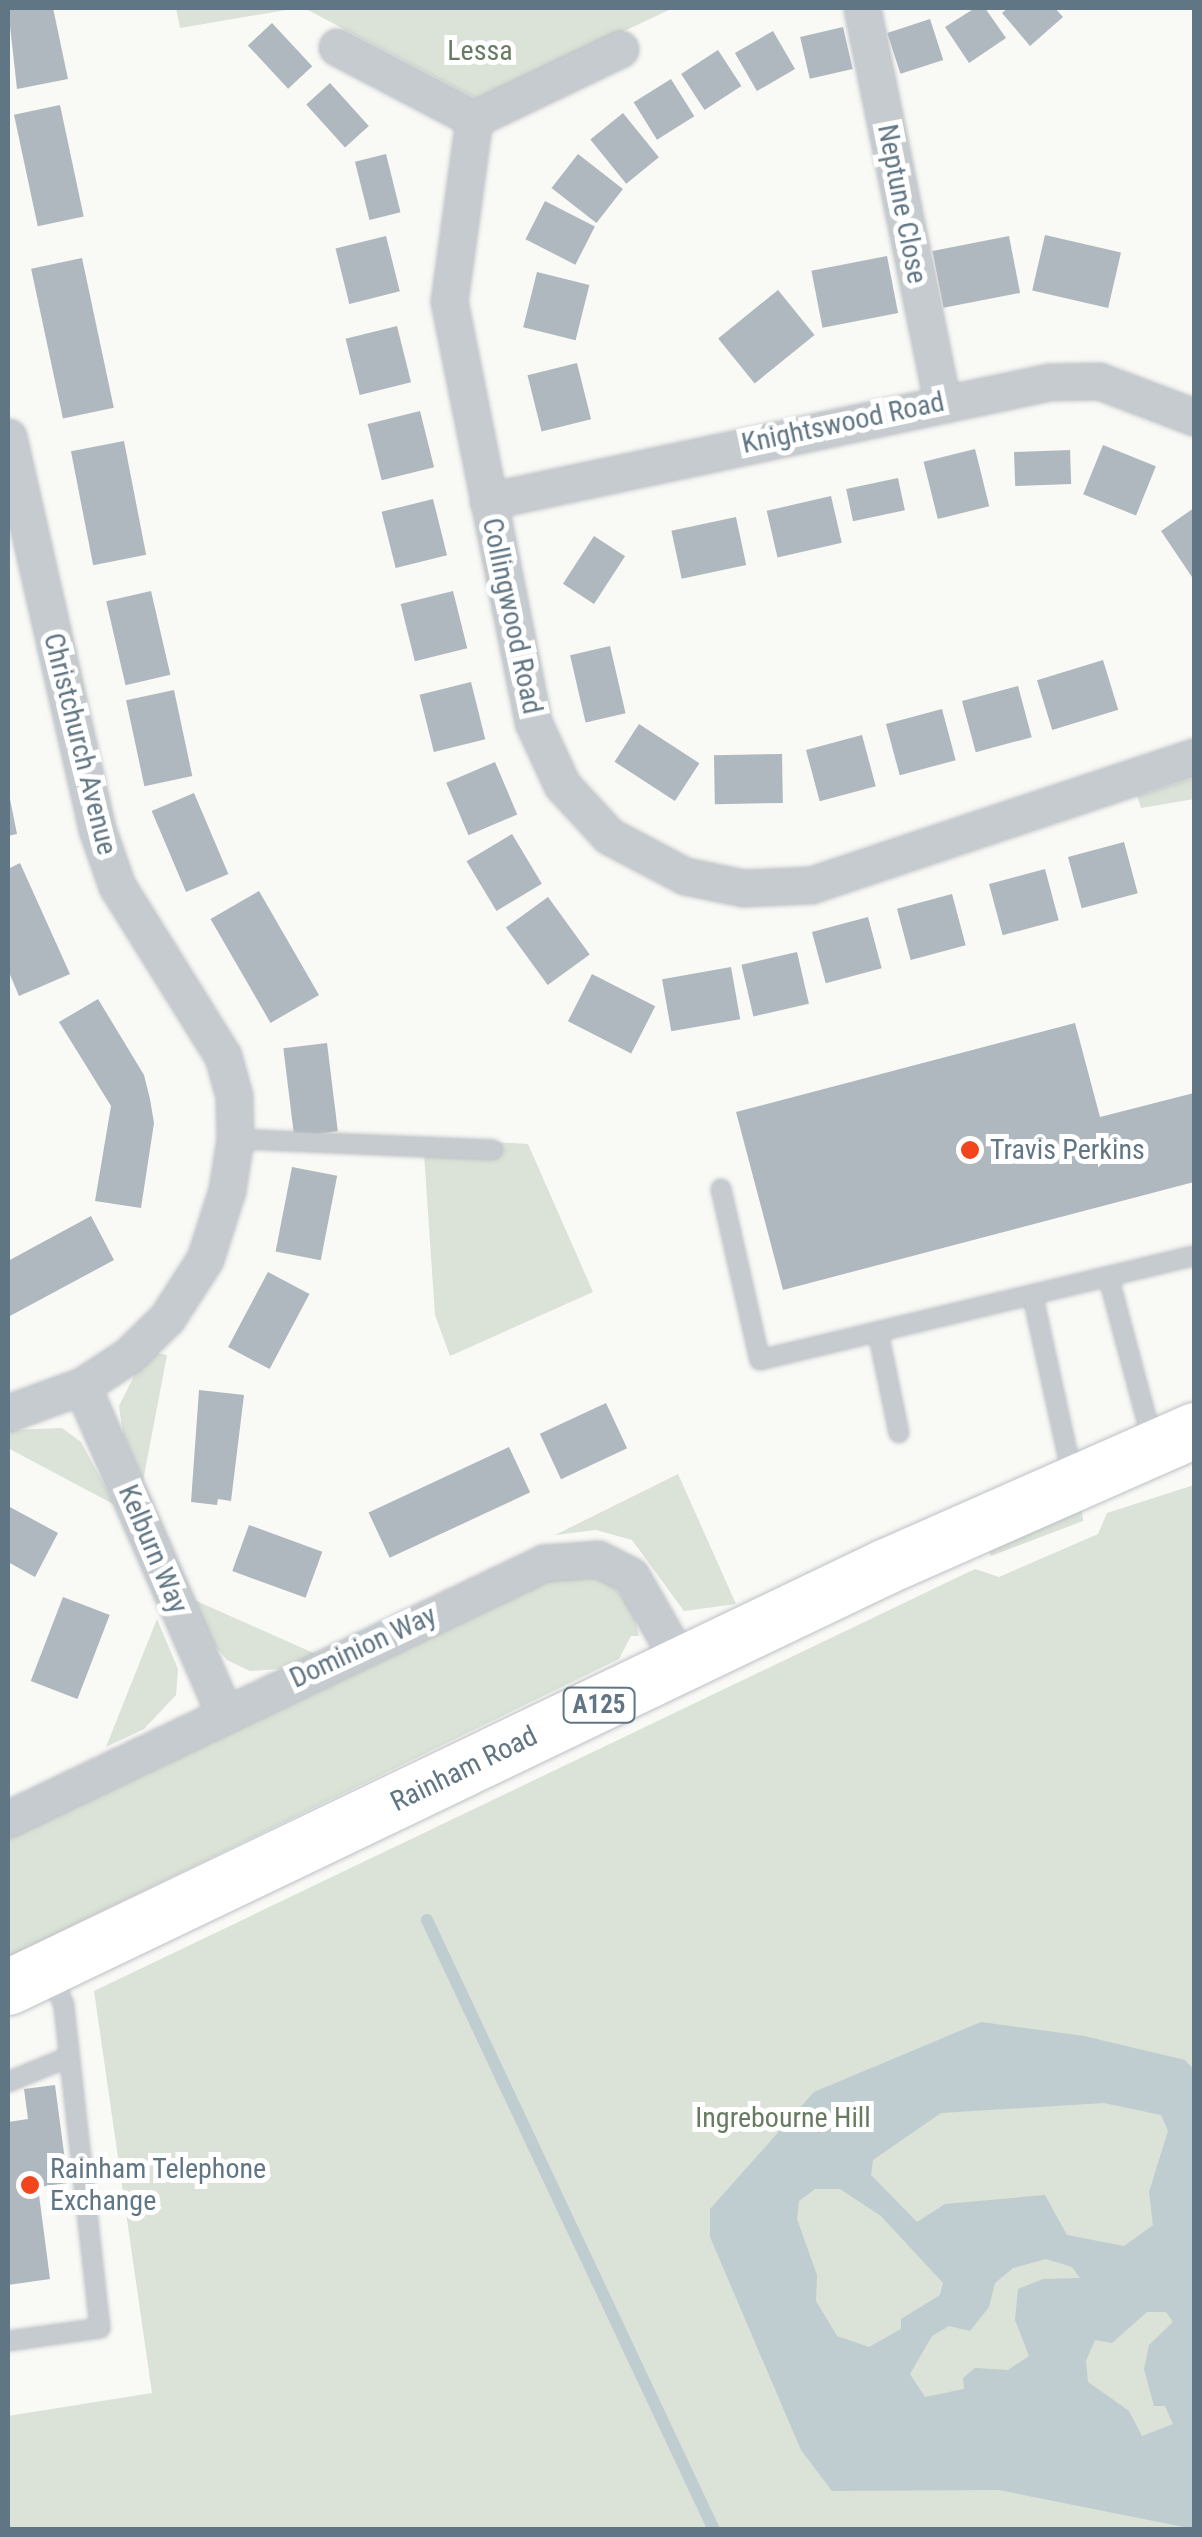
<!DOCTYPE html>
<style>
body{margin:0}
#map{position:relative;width:1202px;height:2537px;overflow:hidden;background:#f9f9f6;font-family:"Roboto Condensed",sans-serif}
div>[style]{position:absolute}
.green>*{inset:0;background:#dbe2d7}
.water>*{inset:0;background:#bfccd0}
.stream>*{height:12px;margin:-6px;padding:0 6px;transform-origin:6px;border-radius:6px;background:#bfccd0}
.building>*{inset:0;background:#afb8be;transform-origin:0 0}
.roads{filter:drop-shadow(0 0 2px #bcc0c4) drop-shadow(0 0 2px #bcc0c4)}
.lane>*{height:18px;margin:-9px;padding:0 9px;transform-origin:9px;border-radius:9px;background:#c6cbcf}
.street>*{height:35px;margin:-17.5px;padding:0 17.5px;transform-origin:17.5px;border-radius:17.5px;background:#c6cbcf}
.primary>*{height:55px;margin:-27.5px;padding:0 27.5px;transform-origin:27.5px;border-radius:27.5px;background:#fff}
.dots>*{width:28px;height:28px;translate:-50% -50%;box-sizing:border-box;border:5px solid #fff;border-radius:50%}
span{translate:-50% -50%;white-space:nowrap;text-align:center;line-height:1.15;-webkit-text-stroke:10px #fff;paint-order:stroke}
.shield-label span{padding:2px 8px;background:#fff;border:2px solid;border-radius:8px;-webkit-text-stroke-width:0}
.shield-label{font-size:25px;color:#617684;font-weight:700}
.park-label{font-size:28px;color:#677b61}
.street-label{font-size:28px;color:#617684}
.poi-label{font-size:28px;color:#617684}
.left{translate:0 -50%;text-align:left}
.frame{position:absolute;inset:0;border:10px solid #617684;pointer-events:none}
</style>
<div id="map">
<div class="green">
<div style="clip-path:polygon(176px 8px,298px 8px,180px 28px)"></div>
<div style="clip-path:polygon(304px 8px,673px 8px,479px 100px)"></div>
<div style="clip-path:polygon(1194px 778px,1194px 799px,1141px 808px,1137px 796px)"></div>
<div style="clip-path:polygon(423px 1138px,528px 1144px,593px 1292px,450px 1356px,435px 1315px)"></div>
<div style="clip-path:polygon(157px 1353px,167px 1355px,143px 1481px,123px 1435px,119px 1406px,137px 1370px)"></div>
<div style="clip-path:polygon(62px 1428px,81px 1442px,115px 1505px,8px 1448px,8px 1430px)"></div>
<div style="clip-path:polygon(678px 1474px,736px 1604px,684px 1611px,632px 1540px,596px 1530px,555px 1535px)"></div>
<div style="clip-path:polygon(1194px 1485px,1194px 2529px,8px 2530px,8px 2416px,152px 2393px,94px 1991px,975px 1569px,999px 1577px,1098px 1534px,1107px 1513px)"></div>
<div style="clip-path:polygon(1082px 1507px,1083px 1521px,991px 1556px,988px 1550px)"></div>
<div style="clip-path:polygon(586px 1575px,609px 1582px,633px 1608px,639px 1636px,631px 1636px,619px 1659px,8px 1957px,8px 1832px,543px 1580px)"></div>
<div style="clip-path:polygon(192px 1599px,318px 1655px,292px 1668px,250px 1671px,227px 1660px,209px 1639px)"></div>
<div style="clip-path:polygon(157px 1619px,178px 1669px,176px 1695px,144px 1729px,106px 1747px)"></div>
</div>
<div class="water">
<div style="clip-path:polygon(evenodd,981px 2022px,1084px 2036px,1185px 2060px,1194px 2070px,1194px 2529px,999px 2490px,832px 2491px,801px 2450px,710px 2237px,710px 2209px,814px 2092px,981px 2022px,1104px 2103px,1161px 2115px,1168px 2131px,1149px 2192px,1153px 2225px,1124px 2246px,1067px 2235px,1045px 2195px,945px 2204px,917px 2222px,871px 2175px,873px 2160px,941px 2113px,1104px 2103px,981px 2022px,815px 2189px,840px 2189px,881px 2216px,943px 2283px,940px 2295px,901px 2319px,901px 2329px,869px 2347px,837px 2336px,816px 2301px,817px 2275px,797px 2219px,799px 2201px,815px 2189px,981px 2022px,1046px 2259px,1072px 2267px,1080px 2278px,1043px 2279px,1018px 2289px,1015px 2320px,1029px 2356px,1008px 2370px,975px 2368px,963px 2378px,964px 2389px,925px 2397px,910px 2374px,932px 2336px,949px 2326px,970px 2331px,989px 2307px,995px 2283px,1013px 2268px,1046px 2259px,981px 2022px,1147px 2312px,1166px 2312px,1173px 2322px,1149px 2345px,1144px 2369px,1154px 2406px,1165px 2406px,1173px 2424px,1142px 2436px,1129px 2411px,1088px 2382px,1086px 2361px,1095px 2340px,1112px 2343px,1147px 2312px)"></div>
</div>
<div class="stream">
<div style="left:427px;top:1920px;width:674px;rotate:64.8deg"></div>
</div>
<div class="building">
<div style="clip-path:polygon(8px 8px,53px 8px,68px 79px,17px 89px)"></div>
<div style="clip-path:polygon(975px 8px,985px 8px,1006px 38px,969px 63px,945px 27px)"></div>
<div style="clip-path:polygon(1008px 8px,1055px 8px,1063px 17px,1030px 46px,1002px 13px)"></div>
<div style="left:930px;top:19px;width:43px;height:45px;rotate:72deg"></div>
<div style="left:272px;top:23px;width:59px;height:33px;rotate:47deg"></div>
<div style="left:843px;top:27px;width:43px;height:44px;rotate:77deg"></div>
<div style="left:773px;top:31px;width:44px;height:44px;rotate:60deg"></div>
<div style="left:718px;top:50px;width:43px;height:44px;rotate:57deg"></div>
<div style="left:671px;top:79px;width:44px;height:44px;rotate:58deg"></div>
<div style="left:330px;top:83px;width:58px;height:32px;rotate:48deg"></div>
<div style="left:60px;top:105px;width:114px;height:47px;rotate:78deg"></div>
<div style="left:623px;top:113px;width:57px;height:42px;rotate:51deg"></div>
<div style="left:386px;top:154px;width:60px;height:32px;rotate:76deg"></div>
<div style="left:578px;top:154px;width:57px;height:43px;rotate:38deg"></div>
<div style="left:545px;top:201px;width:56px;height:43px;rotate:27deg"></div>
<div style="left:1045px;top:235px;width:78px;height:57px;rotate:13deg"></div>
<div style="left:386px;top:236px;width:57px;height:52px;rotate:76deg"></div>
<div style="left:1009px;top:236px;width:58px;height:78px;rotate:79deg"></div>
<div style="left:887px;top:256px;width:58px;height:77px;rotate:79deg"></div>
<div style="left:82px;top:258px;width:153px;height:52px;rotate:78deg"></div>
<div style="left:537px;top:272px;width:54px;height:57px;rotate:14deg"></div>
<div style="left:778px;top:290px;width:58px;height:77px;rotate:51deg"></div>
<div style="left:397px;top:326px;width:58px;height:53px;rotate:76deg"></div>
<div style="left:577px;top:363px;width:58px;height:51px;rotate:76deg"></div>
<div style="left:420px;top:411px;width:58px;height:54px;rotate:76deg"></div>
<div style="left:124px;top:441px;width:116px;height:54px;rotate:79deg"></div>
<div style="left:1103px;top:445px;width:57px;height:53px;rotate:22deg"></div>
<div style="left:975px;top:449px;width:59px;height:53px;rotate:76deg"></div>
<div style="left:1070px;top:450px;width:34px;height:56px;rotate:88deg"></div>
<div style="left:898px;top:478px;width:33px;height:53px;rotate:78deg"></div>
<div style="left:831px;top:496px;width:48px;height:66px;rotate:77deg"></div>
<div style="left:433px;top:499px;width:58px;height:53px;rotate:76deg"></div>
<div style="clip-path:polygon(1194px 508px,1194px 580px,1161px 531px)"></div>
<div style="left:736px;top:517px;width:49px;height:66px;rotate:78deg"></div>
<div style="left:594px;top:536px;width:37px;height:57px;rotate:33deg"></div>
<div style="left:151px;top:591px;width:86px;height:46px;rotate:77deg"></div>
<div style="left:453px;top:591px;width:59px;height:54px;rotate:76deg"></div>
<div style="left:610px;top:646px;width:69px;height:41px;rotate:77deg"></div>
<div style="left:1103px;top:660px;width:52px;height:69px;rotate:73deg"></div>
<div style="left:471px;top:682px;width:59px;height:53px;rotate:76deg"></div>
<div style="left:1018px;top:686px;width:53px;height:58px;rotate:75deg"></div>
<div style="left:174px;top:690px;width:88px;height:49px;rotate:78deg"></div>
<div style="left:942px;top:709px;width:53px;height:58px;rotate:75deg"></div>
<div style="left:639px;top:724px;width:72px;height:45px;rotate:33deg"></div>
<div style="left:862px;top:735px;width:53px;height:58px;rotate:75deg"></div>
<div style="left:782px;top:754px;width:49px;height:68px;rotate:89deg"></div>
<div style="left:495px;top:762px;width:57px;height:53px;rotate:67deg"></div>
<div style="left:194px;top:793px;width:88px;height:46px;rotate:67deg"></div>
<div style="clip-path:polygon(9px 794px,17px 834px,8px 836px,8px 795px)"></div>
<div style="left:512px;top:834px;width:58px;height:53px;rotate:59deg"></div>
<div style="left:1124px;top:842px;width:53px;height:58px;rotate:75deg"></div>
<div style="clip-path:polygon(20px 863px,70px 974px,19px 996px,8px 970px,8px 869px)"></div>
<div style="left:1045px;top:869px;width:53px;height:58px;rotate:75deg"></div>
<div style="left:259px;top:891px;width:120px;height:56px;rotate:60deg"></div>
<div style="left:952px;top:894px;width:53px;height:57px;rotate:75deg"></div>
<div style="left:548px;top:897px;width:71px;height:52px;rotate:54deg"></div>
<div style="left:868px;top:917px;width:53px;height:58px;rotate:75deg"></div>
<div style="left:797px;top:952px;width:53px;height:57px;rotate:77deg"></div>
<div style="left:731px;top:967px;width:53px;height:70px;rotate:80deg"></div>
<div style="left:592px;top:974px;width:71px;height:53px;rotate:27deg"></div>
<div style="clip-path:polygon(98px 999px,144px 1075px,150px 1099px,154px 1123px,141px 1208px,95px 1201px,111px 1106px,59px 1022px)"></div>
<div style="clip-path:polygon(1075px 1023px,1100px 1117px,1194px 1093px,1194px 1182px,783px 1290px,736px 1112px)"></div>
<div style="left:327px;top:1043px;width:89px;height:44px;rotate:83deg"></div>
<div style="left:292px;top:1167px;width:46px;height:86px;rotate:11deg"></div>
<div style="clip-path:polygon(91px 1216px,114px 1260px,8px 1317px,8px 1261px)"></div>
<div style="left:268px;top:1272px;width:47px;height:85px;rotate:28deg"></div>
<div style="clip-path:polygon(199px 1390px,244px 1395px,231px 1501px,218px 1499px,217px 1505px,191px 1502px)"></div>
<div style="left:606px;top:1403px;width:50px;height:73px;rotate:65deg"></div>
<div style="left:509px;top:1447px;width:50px;height:155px;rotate:65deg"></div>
<div style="clip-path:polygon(8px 1506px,58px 1533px,35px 1577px,8px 1562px)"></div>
<div style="left:249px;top:1525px;width:78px;height:49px;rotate:20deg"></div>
<div style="left:63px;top:1597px;width:50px;height:90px;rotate:21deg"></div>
<div style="clip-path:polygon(55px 2085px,68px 2183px,38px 2187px,50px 2279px,8px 2285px,8px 2122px,28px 2119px,24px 2089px)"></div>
</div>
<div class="roads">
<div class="lane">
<div style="left:235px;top:1139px;width:258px;rotate:2.4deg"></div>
<div style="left:721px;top:1189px;width:175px;rotate:77.2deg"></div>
<div style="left:760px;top:1360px;width:446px;rotate:-13.5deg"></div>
<div style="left:1109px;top:1279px;width:170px;rotate:75deg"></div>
<div style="left:1033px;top:1297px;width:186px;rotate:77.6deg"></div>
<div style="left:878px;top:1332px;width:103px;rotate:78.3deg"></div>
<div style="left:8px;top:2082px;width:66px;rotate:-22.3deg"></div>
<div style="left:8px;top:2341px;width:93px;rotate:-8deg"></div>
<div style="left:100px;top:2328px;width:325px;rotate:-96.4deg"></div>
<div style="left:64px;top:2005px;width:34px;rotate:-114deg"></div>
</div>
<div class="street">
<div style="left:862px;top:8px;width:402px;rotate:78.5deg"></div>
<div style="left:337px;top:47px;width:155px;rotate:27.7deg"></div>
<div style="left:620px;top:49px;width:162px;rotate:154.4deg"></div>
<div style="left:474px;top:119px;width:184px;rotate:97.8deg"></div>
<div style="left:449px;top:301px;width:429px;rotate:78.7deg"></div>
<div style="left:533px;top:722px;width:69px;rotate:65.3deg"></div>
<div style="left:562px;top:785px;width:69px;rotate:47.3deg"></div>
<div style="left:609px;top:836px;width:86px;rotate:27.8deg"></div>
<div style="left:685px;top:876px;width:59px;rotate:11.7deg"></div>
<div style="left:743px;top:888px;width:68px;rotate:-2.5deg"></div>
<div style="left:811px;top:885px;width:404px;rotate:-18.5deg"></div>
<div style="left:8px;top:437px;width:402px;rotate:77.2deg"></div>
<div style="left:97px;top:829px;width:60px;rotate:70.7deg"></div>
<div style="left:117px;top:886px;width:200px;rotate:58.1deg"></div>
<div style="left:223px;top:1056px;width:41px;rotate:74.6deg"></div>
<div style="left:234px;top:1096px;width:43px;rotate:88.7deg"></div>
<div style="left:235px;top:1139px;width:52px;rotate:98.9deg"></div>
<div style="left:227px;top:1190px;width:72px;rotate:107.7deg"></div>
<div style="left:205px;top:1259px;width:70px;rotate:122.8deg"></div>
<div style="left:167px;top:1318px;width:54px;rotate:135.7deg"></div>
<div style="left:128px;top:1356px;width:55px;rotate:146.9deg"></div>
<div style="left:82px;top:1386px;width:79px;rotate:160deg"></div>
<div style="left:488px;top:501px;width:573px;rotate:-11.98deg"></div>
<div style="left:1049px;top:382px;width:50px;rotate:-1.1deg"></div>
<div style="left:1099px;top:381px;width:102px;rotate:20.8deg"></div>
<div style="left:82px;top:1386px;width:357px;rotate:66.5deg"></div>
<div style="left:8px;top:1819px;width:594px;rotate:-25.53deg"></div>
<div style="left:544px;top:1563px;width:54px;rotate:-4.2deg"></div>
<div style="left:598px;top:1559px;width:37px;rotate:27deg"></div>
<div style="left:631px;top:1576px;width:103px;rotate:60.2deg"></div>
</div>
<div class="primary">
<div style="left:8px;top:1987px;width:974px;rotate:-25.62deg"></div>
<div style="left:886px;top:1566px;width:337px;rotate:-23.8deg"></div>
</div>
</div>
<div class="dots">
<div style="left:970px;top:1150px;background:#f2451d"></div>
<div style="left:30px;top:2185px;background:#f2451d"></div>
</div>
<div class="shield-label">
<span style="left:599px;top:1705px">A125</span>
</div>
<div class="park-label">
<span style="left:480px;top:51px">Lessa</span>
<span style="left:783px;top:2118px">Ingrebourne Hill</span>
</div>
<div class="street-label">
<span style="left:902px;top:204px;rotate:79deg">Neptune Close</span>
<span style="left:843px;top:423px;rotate:-12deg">Knightswood Road</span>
<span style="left:512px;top:616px;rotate:78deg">Collingwood Road</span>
<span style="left:80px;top:744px;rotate:76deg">Christchurch Avenue</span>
<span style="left:153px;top:1549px;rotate:67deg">Kelburn Way</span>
<span style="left:363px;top:1647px;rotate:-25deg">Dominion Way</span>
<span style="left:464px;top:1769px;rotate:-26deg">Rainham Road</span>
</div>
<div class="poi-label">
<span class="left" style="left:990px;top:1150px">Travis Perkins</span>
<span class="left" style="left:50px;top:2185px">Rainham Telephone<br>Exchange</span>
</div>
<div class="frame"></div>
</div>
